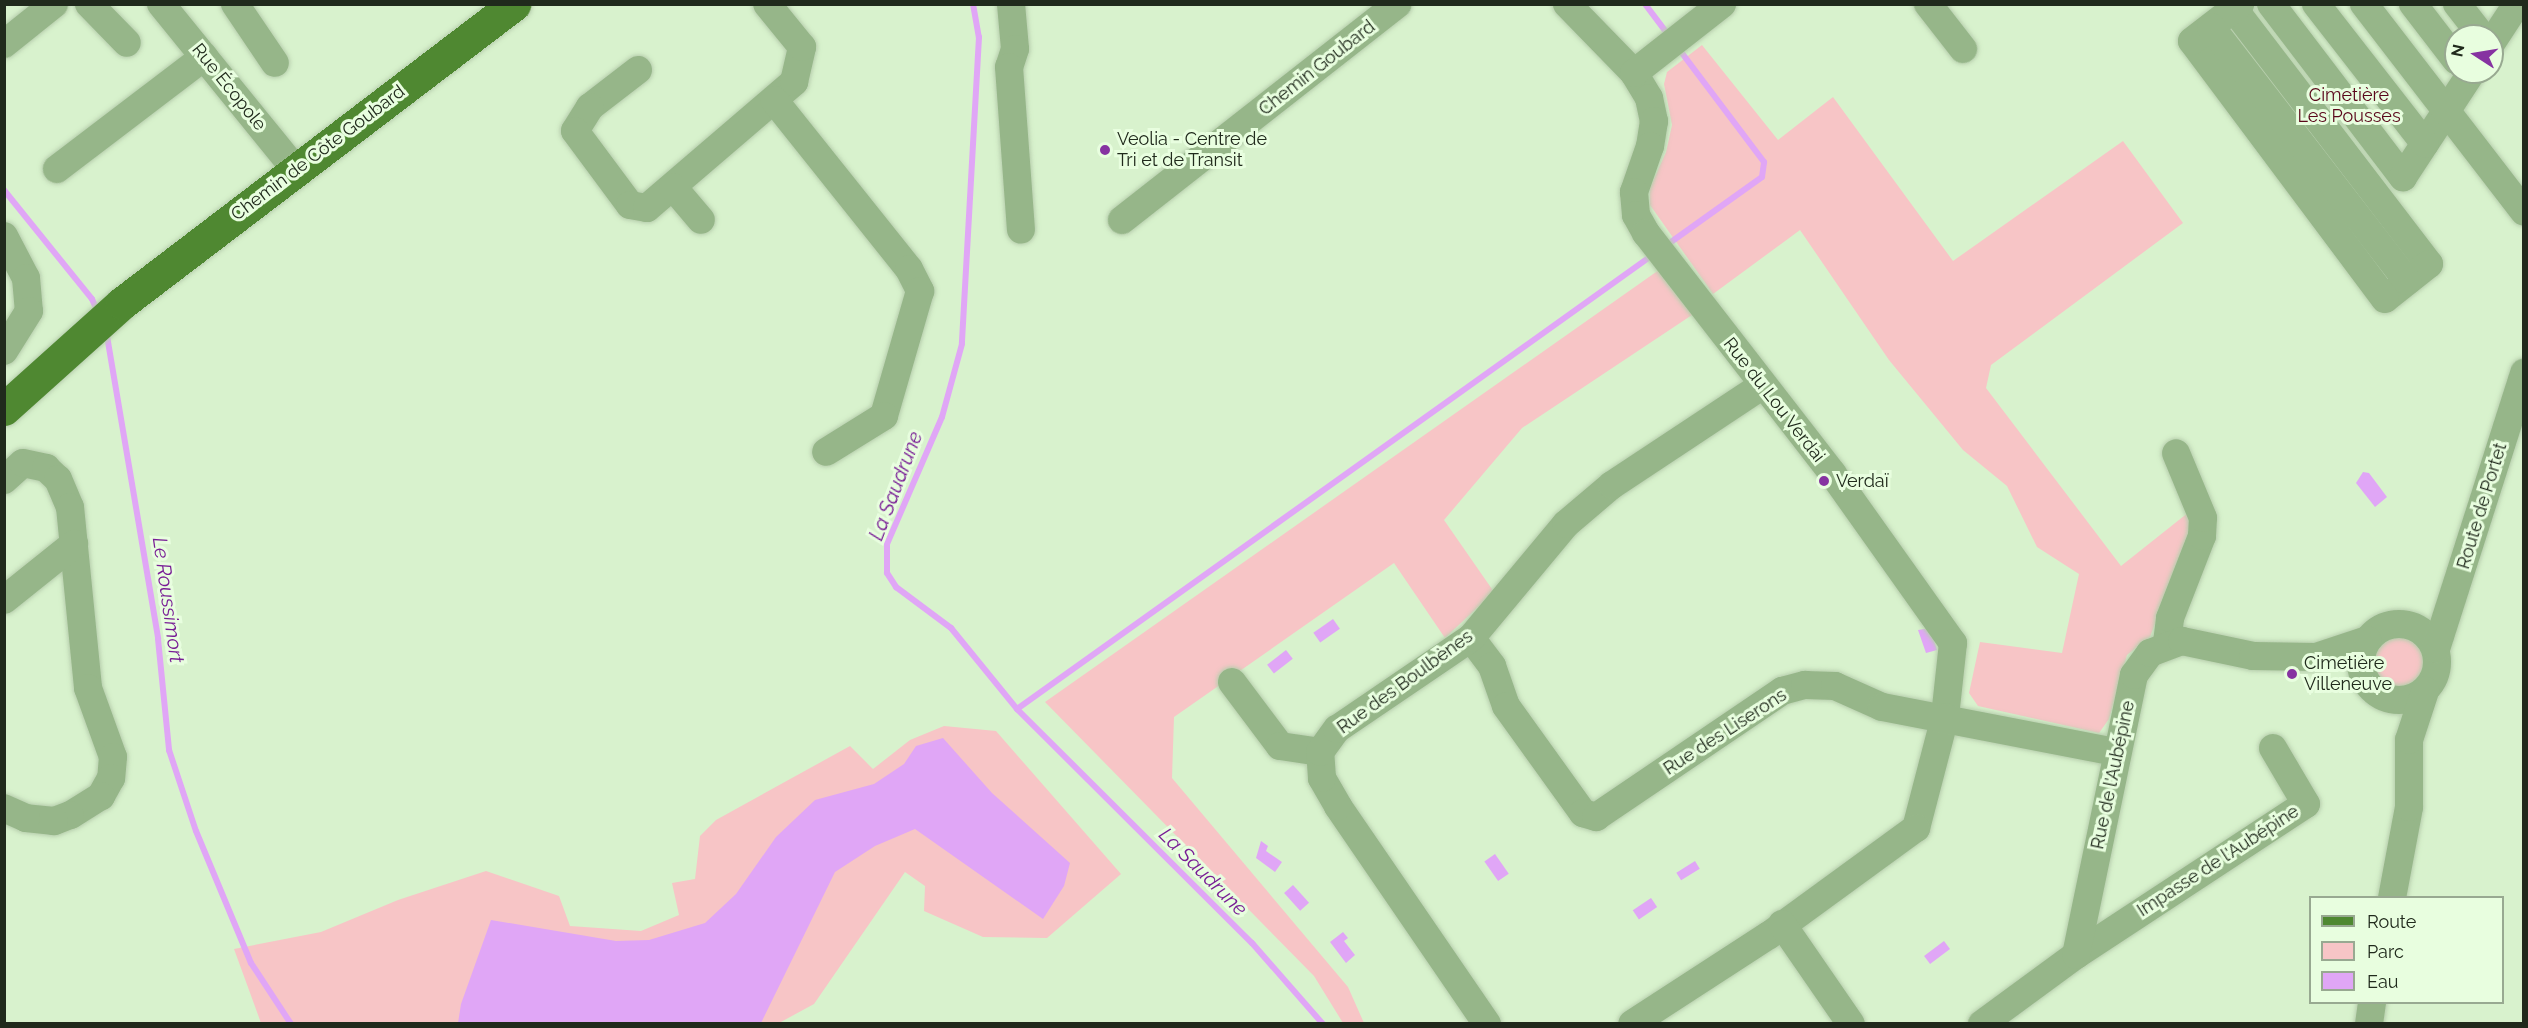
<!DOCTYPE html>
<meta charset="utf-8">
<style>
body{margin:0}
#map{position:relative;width:2528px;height:1028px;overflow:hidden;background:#d8f2cd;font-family:Raleway,sans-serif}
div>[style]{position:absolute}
.green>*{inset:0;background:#f7c5c6}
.round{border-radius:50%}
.water>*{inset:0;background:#e0a6f6;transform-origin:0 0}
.stream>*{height:6px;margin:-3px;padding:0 3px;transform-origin:3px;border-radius:3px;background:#e0a6f6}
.roads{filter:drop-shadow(0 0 2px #b7cead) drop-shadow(0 0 2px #b7cead)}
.minor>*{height:28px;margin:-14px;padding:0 14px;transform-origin:14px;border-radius:14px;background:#96b689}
.minor>.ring{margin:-14px;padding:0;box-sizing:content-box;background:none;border:28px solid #96b689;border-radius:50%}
.major>*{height:33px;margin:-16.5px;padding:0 16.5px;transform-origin:16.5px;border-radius:16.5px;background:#4f8831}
.dots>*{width:16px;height:16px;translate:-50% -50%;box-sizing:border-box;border:3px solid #e8fedf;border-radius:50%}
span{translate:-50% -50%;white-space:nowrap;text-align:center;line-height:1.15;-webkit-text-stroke:6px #e8fedf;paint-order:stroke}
.street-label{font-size:18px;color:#202a1c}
.park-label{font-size:18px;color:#5a071a}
.poi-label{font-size:18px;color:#202a1c}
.left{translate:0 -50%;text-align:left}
.water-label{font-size:20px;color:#781d95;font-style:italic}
.frame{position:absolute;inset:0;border:6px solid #202a1c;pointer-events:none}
.legend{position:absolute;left:2309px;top:896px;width:195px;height:108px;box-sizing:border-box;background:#e8fedf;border:2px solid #98a991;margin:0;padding:8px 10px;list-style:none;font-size:18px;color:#202a1c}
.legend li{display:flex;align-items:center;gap:12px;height:30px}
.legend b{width:30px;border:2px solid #98a991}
.north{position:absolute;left:2444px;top:24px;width:60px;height:60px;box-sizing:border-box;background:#e8fedf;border:2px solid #98a991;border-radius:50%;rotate:282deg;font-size:16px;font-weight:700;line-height:24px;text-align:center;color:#202a1c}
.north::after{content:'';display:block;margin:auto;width:21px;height:27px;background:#8633a1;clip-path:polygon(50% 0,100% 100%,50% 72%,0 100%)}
</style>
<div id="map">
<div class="green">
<div style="clip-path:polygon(1702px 45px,1778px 140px,1833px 97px,1953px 261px,2123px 141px,2183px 223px,1991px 365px,1986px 388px,2121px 566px,2189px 512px,2195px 517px,2150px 637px,2127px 655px,2109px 719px,2099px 733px,1978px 706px,1969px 693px,1980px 642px,2062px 653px,2079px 574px,2037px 547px,2007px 486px,1963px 450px,1889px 360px,1800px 230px,1713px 294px,1650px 205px,1650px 188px,1666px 152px,1672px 125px,1664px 84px,1667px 72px)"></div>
<div style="clip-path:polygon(1666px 265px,1698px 311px,1522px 428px,1444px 520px,1494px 592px,1445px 638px,1394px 563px,1174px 717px,1172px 778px,1348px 987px,1364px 1023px,1343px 1023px,1314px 976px,1045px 702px)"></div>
<div class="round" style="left:2372px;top:633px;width:58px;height:58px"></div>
<div style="clip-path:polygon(944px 726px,996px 731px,1121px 874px,1047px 938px,983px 937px,924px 911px,925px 886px,905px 872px,814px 1004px,779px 1023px,261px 1023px,234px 949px,321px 932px,398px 900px,486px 871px,559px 896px,570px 926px,641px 931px,679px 915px,672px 883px,695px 879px,700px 836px,716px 820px,850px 746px,873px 769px,910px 740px)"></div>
</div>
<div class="water">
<div style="clip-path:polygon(2363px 472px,2369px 473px,2387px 497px,2375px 507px,2356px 483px)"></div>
<div style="left:1333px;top:619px;width:12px;height:24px;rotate:55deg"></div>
<div style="clip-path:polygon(1930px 628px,1937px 650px,1926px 653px,1918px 630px)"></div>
<div style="left:1286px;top:650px;width:11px;height:24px;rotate:52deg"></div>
<div style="clip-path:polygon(943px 738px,992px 793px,1070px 863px,1064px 886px,1043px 919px,915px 829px,875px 846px,835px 872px,761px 1023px,458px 1023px,461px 1004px,491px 920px,616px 941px,649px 940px,705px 923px,736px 894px,776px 837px,815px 800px,874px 784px,904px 764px,916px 746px)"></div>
<div style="clip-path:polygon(1261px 841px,1268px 846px,1266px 851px,1282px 862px,1275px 872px,1256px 858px)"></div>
<div style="left:1495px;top:854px;width:24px;height:13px;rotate:55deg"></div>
<div style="left:1695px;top:861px;width:9px;height:22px;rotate:58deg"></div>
<div style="left:1293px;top:885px;width:24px;height:12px;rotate:48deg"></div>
<div style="left:1651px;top:898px;width:11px;height:22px;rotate:56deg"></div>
<div style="clip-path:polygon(1343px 932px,1348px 938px,1344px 941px,1355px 955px,1346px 963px,1330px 942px)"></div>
<div style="left:1944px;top:941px;width:10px;height:25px;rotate:53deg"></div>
</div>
<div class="stream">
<div style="left:973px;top:4px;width:34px;rotate:80deg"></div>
<div style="left:979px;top:37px;width:307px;rotate:93.2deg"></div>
<div style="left:962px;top:344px;width:76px;rotate:105.3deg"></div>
<div style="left:942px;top:417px;width:138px;rotate:113.4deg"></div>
<div style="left:887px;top:544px;width:29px;rotate:90deg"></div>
<div style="left:887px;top:573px;width:17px;rotate:57deg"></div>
<div style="left:896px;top:587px;width:69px;rotate:36.7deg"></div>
<div style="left:951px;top:628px;width:104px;rotate:50.8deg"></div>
<div style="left:1017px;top:709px;width:332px;rotate:44.9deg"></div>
<div style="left:1252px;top:943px;width:108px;rotate:48.8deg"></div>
<div style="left:1645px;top:4px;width:39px;rotate:53deg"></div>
<div style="left:4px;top:190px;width:140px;rotate:51.1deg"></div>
<div style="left:92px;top:299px;width:12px;rotate:66deg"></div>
<div style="left:1664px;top:247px;width:120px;rotate:-35.5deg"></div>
<div style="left:1762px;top:177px;width:15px;rotate:-82deg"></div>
<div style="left:1764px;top:162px;width:143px;rotate:-127deg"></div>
<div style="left:106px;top:330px;width:313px;rotate:80.4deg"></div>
<div style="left:158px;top:639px;width:112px;rotate:84.3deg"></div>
<div style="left:169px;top:750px;width:85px;rotate:71.6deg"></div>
<div style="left:196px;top:831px;width:143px;rotate:67.4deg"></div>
<div style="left:251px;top:963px;width:73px;rotate:56.7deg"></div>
<div style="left:1017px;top:709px;width:783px;rotate:-35.54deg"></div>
</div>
<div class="roads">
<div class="minor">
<div style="left:89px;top:4px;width:54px;rotate:45.7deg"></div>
<div style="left:161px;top:4px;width:214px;rotate:50.9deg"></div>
<div style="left:235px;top:4px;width:71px;rotate:55.9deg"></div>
<div style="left:1011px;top:4px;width:45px;rotate:84.9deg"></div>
<div style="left:1015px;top:49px;width:19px;rotate:108deg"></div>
<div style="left:1009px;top:67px;width:163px;rotate:85.8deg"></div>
<div style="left:1567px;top:4px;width:96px;rotate:45.8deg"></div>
<div style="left:1634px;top:73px;width:29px;rotate:59deg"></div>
<div style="left:1649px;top:98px;width:24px;rotate:78deg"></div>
<div style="left:1654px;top:121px;width:25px;rotate:99deg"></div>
<div style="left:1650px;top:146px;width:49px;rotate:109.2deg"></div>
<div style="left:1634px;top:192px;width:23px;rotate:85deg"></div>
<div style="left:1636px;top:215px;width:21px;rotate:61deg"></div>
<div style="left:1646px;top:233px;width:304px;rotate:52.2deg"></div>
<div style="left:1832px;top:473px;width:209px;rotate:54.6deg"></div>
<div style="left:1953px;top:643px;width:74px;rotate:96.2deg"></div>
<div style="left:1945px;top:717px;width:115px;rotate:104.6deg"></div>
<div style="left:1916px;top:828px;width:182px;rotate:143.9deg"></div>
<div style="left:1769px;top:935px;width:163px;rotate:147deg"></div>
<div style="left:1928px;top:4px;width:57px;rotate:52.1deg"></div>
<div style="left:2271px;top:4px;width:218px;rotate:52.7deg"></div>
<div style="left:2403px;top:177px;width:126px;rotate:-56.7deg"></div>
<div style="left:2316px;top:4px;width:177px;rotate:52.1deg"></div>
<div style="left:2364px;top:4px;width:262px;rotate:52.4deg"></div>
<div style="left:2413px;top:4px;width:71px;rotate:52.5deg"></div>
<div style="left:2457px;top:4px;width:41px;rotate:52deg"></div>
<div style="left:2234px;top:9px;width:321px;rotate:52.6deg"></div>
<div style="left:2429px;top:264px;width:56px;rotate:141.5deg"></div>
<div style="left:2385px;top:299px;width:322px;rotate:-126.8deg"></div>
<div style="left:2192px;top:41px;width:61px;rotate:-37.6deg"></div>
<div style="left:2211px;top:27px;width:321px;rotate:52.3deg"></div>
<div style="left:2492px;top:42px;width:45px;rotate:-56.7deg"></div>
<div style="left:4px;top:44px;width:64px;rotate:-38.7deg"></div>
<div style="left:638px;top:70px;width:61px;rotate:142.4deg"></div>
<div style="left:590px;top:107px;width:28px;rotate:122deg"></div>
<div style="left:575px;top:131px;width:92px;rotate:53.4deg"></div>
<div style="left:630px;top:205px;width:17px;rotate:10deg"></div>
<div style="left:647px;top:208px;width:194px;rotate:-40.6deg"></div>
<div style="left:794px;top:82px;width:36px;rotate:-77deg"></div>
<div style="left:802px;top:47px;width:55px;rotate:-129.1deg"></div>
<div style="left:1634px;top:73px;width:112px;rotate:-38.1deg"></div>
<div style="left:774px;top:100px;width:216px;rotate:51.4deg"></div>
<div style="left:909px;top:269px;width:25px;rotate:63deg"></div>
<div style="left:920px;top:291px;width:130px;rotate:106.1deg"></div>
<div style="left:884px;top:416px;width:68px;rotate:148.2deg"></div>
<div style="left:57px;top:169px;width:185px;rotate:-37.3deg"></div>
<div style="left:673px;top:187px;width:43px;rotate:49.7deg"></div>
<div style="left:1122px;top:220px;width:350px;rotate:-38.1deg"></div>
<div style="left:4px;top:236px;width:47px;rotate:62.4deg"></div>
<div style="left:26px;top:278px;width:33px;rotate:85deg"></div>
<div style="left:29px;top:311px;width:47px;rotate:122deg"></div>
<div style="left:4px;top:480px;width:25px;rotate:-42deg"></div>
<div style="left:23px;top:463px;width:24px;rotate:12deg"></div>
<div style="left:46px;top:468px;width:16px;rotate:43deg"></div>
<div style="left:58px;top:479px;width:30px;rotate:67deg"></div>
<div style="left:70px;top:507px;width:182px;rotate:84.3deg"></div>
<div style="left:88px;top:688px;width:73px;rotate:70.1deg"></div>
<div style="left:113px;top:757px;width:21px;rotate:95deg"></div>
<div style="left:111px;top:778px;width:21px;rotate:119deg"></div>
<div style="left:101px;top:796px;width:36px;rotate:148deg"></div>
<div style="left:70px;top:815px;width:17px;rotate:159deg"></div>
<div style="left:54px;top:821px;width:28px;rotate:-174deg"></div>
<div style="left:26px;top:818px;width:24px;rotate:-156deg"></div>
<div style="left:4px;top:600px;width:90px;rotate:-38.7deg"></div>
<div class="ring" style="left:2361px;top:624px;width:48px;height:48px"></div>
<div style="left:1471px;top:638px;width:35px;rotate:53deg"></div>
<div style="left:1492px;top:666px;width:42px;rotate:70.7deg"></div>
<div style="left:1506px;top:706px;width:132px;rotate:54.3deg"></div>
<div style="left:1583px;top:813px;width:14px;rotate:17deg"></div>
<div style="left:1596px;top:817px;width:225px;rotate:-34.1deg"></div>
<div style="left:1782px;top:691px;width:24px;rotate:-15deg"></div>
<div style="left:1805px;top:685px;width:30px;rotate:2deg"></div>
<div style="left:1835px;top:686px;width:51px;rotate:24.1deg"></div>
<div style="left:1882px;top:707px;width:238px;rotate:10.9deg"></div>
<div style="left:2167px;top:643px;width:25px;rotate:-83deg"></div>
<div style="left:2170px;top:618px;width:88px;rotate:-68.7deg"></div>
<div style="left:2202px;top:536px;width:18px;rotate:-87deg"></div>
<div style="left:2203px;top:518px;width:70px;rotate:-112.6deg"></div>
<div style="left:2436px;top:649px;width:290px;rotate:-72.3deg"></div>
<div style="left:1232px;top:682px;width:80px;rotate:53.1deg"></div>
<div style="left:1280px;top:746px;width:40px;rotate:8.5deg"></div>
<div style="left:2392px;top:898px;width:93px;rotate:-79.4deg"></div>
<div style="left:2409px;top:807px;width:67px;rotate:-90deg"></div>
<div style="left:2409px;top:740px;width:52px;rotate:-71.9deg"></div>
<div style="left:1782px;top:924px;width:121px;rotate:55.4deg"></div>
<div style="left:2076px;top:955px;width:275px;rotate:-33.3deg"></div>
<div style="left:2306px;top:804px;width:65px;rotate:-120.5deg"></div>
<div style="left:1487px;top:1024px;width:264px;rotate:-124.4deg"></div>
<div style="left:1338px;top:806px;width:32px;rotate:-120deg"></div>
<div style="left:1322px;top:778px;width:26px;rotate:-94deg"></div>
<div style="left:1320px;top:752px;width:29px;rotate:-54deg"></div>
<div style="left:1337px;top:729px;width:162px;rotate:-34.2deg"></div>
<div style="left:1471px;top:638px;width:148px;rotate:-50.2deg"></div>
<div style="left:1566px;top:524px;width:60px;rotate:-40.3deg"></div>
<div style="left:1612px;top:485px;width:181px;rotate:-33.5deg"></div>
<div style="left:1982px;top:1024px;width:117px;rotate:-36.3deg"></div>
<div style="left:2076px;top:955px;width:286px;rotate:-78.3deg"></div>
<div style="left:2134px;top:675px;width:27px;rotate:-54deg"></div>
<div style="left:2150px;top:653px;width:34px;rotate:-21deg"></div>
<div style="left:2182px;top:641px;width:73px;rotate:11.9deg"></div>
<div style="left:2253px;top:656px;width:63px;rotate:0.9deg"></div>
<div style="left:2316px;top:657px;width:54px;rotate:-18.4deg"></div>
<div style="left:2369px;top:1024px;width:22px;rotate:-82deg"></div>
</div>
<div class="major">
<div style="left:4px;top:409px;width:159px;rotate:-41.9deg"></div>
<div style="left:122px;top:303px;width:493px;rotate:-37.3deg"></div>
</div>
</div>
<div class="dots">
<div style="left:1105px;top:150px;background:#8633a1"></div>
<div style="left:1824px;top:481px;background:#8633a1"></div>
<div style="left:2292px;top:674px;background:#8633a1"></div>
</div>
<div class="street-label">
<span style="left:1317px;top:68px;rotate:-38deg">Chemin Goubard</span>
<span style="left:229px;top:87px;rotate:51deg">Rue Écopole</span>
<span style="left:318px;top:153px;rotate:-37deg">Chemin de Côte Goubard</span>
<span style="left:1774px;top:400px;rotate:52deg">Rue du Lou Verdai</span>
<span style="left:2482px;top:506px;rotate:-73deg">Route de Portet</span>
<span style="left:1405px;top:682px;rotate:-36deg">Rue des Boulbènes</span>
<span style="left:1725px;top:732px;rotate:-33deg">Rue des Liserons</span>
<span style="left:2113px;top:775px;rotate:-78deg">Rue de l'Aubépine</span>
<span style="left:2218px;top:861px;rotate:-33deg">Impasse de l'Aubépine</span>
</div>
<div class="park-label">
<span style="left:2349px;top:106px">Cimetière<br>Les Pousses</span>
</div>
<div class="poi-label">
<span class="left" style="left:1117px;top:150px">Veolia - Centre de<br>Tri et de Transit</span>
<span class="left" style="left:1836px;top:481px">Verdaï</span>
<span class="left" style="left:2304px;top:674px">Cimetière<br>Villeneuve</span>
</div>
<div class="water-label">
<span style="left:896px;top:486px;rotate:-69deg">La Saudrune</span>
<span style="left:168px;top:600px;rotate:82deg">Le Roussimort</span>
<span style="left:1203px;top:872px;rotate:45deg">La Saudrune</span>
</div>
<div class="frame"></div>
<ul class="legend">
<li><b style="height:8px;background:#4f8831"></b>Route</li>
<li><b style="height:16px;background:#f7c5c6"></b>Parc</li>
<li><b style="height:16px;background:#e0a6f6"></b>Eau</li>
</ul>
<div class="north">N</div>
</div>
